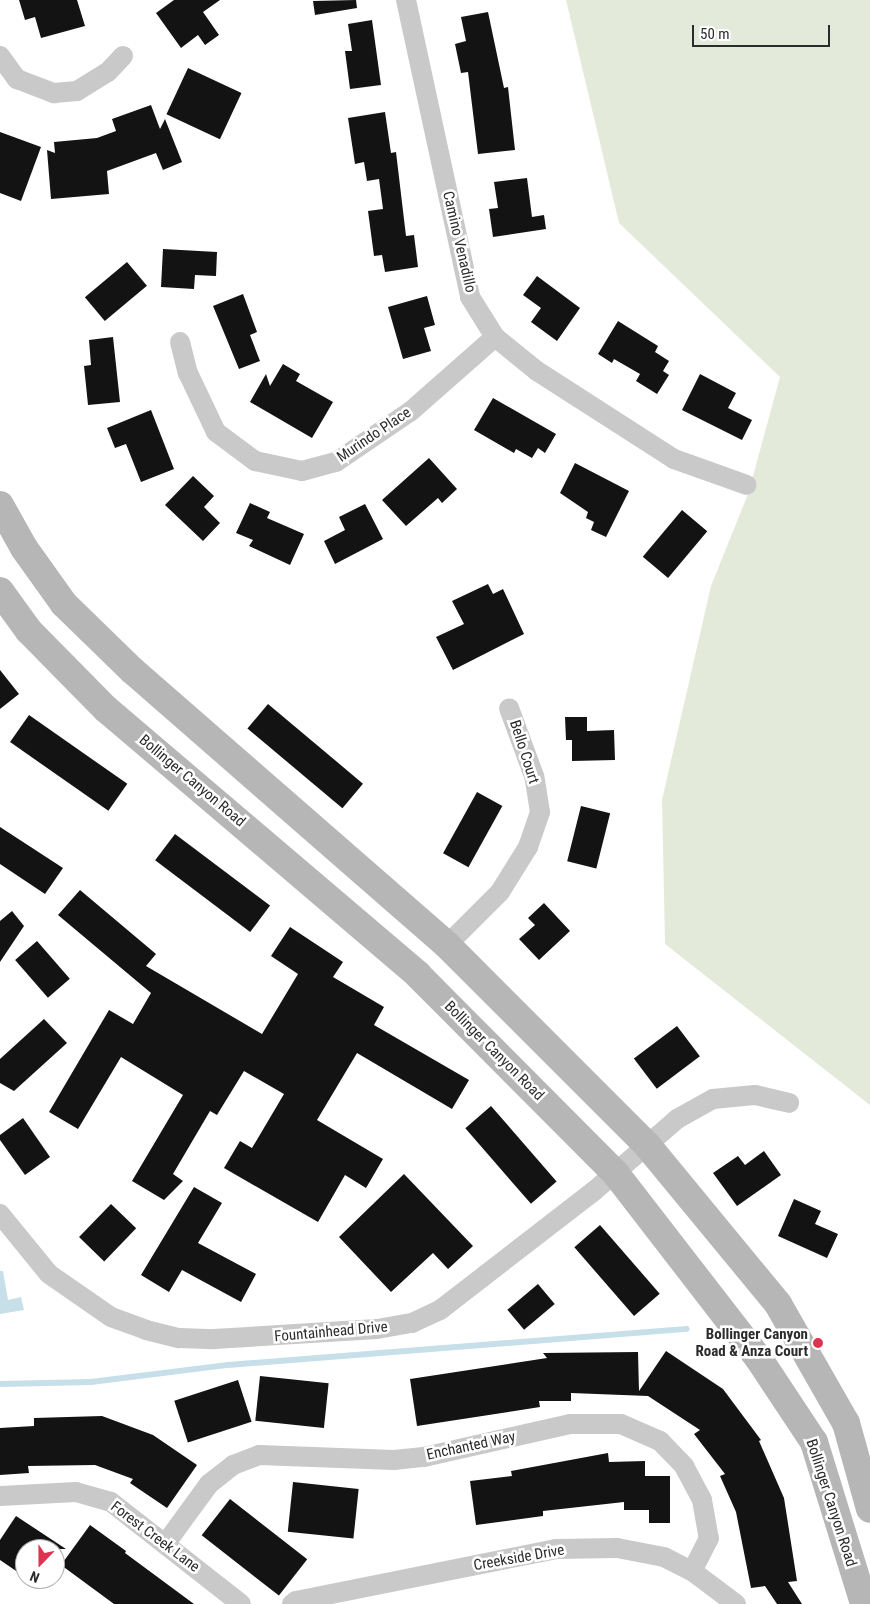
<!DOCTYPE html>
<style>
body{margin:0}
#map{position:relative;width:870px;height:1604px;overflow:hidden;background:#fff;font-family:"Roboto Condensed",sans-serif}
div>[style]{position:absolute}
.green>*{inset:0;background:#e4eada}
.water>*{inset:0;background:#c7dfe9}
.stream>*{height:5.5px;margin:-2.75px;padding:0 2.75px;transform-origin:2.75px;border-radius:2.75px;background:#c7dfe9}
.building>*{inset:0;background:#131313;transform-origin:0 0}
.minor>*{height:20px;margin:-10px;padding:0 10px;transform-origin:10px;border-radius:10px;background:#c9c9c9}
.secondary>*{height:28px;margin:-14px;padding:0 14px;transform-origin:14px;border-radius:14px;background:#b6b6b6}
.dots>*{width:14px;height:14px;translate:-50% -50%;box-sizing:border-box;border:2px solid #fff;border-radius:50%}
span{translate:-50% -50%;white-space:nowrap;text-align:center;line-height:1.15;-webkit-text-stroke:5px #fff;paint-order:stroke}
.street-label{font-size:15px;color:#2c2c2c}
.poi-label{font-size:15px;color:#2c2c2c;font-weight:700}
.right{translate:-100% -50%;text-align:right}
.north{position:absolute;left:15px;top:1539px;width:50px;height:50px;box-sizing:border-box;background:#fff;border:1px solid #ababab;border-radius:50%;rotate:202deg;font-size:14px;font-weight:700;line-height:20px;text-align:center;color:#2c2c2c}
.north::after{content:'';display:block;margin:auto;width:18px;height:22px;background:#de3451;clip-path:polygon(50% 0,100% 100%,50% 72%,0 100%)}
.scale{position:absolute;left:692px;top:25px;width:138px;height:22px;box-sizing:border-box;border:2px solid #2c2c2c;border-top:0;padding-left:6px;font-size:15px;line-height:18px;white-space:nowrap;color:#2c2c2c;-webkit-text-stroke:4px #fff;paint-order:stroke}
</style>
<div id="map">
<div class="green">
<div style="clip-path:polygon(566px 0,870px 0,870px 1105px,665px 944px,662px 800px,711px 586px,748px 494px,780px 377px,619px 223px)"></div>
</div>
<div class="water">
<div style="clip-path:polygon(0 1271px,3px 1271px,8px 1300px,21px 1297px,24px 1310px,0 1314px)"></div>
</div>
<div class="stream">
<div style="left:0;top:1384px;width:91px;rotate:-1.3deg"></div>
<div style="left:91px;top:1382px;width:138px;rotate:-7.1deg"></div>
<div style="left:228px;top:1365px;width:460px;rotate:-4.5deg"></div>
</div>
<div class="building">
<div style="clip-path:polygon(19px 0,77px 0,85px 26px,41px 38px,35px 17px,25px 20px)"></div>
<div style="clip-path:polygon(174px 0,220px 0,203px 12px,219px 35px,205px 45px,198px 35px,181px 48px,156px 13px)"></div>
<div style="clip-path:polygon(356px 0,357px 8px,315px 15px,313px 1px)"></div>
<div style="clip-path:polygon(488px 12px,504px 88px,508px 87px,515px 150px,478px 154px,468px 72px,461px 73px,455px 44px,466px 41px,461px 17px)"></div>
<div style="clip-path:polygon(372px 20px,381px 85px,350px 89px,345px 51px,352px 51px,348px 24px)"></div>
<div style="left:188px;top:68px;width:59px;height:51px;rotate:25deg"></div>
<div style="clip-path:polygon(151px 105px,160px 129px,165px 119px,182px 162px,163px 170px,156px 153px,107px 171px,109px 194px,51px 199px,47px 150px,55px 153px,54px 142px,97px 138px,116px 131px,112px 119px)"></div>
<div style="clip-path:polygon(385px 112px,391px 153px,396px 152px,406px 236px,414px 235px,418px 267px,385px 272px,382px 255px,374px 256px,368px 211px,383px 209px,379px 179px,367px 181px,364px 162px,355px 164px,348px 118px)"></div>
<div style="clip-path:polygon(0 132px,41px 147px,21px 201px,0 193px)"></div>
<div style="clip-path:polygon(527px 178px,532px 217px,544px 215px,546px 229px,493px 237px,489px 209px,498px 208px,494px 182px)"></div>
<div style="clip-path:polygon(163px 249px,217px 252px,216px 276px,195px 275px,194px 289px,161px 287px)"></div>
<div style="left:127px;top:262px;width:31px;height:55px;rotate:50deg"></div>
<div style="clip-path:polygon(537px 276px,580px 308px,557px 341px,531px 322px,541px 308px,523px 295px)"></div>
<div style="clip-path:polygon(243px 294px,257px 332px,250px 335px,260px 361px,239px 369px,213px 306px)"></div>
<div style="clip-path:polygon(427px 296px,435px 325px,424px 328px,431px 351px,403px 359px,388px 307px)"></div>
<div style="clip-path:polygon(618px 321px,658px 346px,655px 352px,669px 361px,663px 371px,669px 375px,657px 394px,636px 381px,640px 374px,614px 359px,612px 363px,598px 354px)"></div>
<div style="clip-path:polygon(113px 337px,120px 402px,88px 405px,84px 366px,91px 365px,89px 340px)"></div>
<div style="clip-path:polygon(283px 364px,300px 374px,296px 381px,333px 402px,312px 438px,250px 402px,266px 374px,270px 386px)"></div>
<div style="clip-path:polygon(700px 374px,736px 393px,728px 408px,752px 420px,742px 440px,682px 410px)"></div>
<div style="clip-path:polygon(493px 398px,556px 434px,545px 453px,538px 448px,532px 458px,516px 449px,514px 453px,474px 430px)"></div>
<div style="clip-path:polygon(151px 410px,174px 469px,141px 482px,126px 444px,115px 448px,107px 428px)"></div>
<div style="clip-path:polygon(429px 458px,457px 489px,442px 503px,438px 498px,406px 526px,382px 500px)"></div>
<div style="clip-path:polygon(575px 463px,629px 491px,606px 537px,591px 530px,594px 522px,586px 518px,588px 512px,560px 493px)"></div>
<div style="clip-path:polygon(193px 476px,214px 496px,204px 507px,220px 523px,203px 541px,165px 505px)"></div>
<div style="clip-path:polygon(250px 503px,270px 512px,267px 518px,304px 534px,290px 565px,249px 546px,253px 540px,236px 533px)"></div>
<div style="clip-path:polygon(365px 504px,383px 539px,335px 564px,324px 541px,345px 530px,339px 517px)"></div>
<div style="left:682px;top:510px;width:33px;height:61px;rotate:40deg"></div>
<div style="clip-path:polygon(488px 584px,493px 594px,503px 589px,524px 634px,453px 670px,436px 637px,464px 624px,452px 601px)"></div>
<div style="clip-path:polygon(0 670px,19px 694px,0 709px)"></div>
<div style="left:268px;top:704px;width:124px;height:32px;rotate:40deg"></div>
<div style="left:29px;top:715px;width:120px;height:33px;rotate:35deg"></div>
<div style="clip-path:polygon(565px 717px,587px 717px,587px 731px,614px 730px,615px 760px,572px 761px,572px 740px,566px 740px)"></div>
<div style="left:477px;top:792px;width:29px;height:70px;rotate:29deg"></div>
<div style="left:581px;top:806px;width:30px;height:57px;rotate:14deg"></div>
<div style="clip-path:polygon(0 827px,63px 868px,45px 894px,0 864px)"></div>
<div style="left:175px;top:834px;width:119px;height:33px;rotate:37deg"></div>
<div style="clip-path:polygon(80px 890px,156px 954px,146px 966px,262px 1034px,298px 974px,271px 956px,290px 927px,343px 962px,333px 977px,384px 1007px,374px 1025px,469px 1080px,452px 1109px,357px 1053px,317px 1120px,383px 1159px,366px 1188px,345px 1175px,318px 1222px,224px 1168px,240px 1141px,252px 1148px,284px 1094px,244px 1071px,217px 1115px,210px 1111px,173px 1174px,183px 1181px,164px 1200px,132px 1181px,183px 1095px,121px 1057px,78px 1129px,49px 1112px,109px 1010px,133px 1024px,151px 993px,58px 915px)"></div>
<div style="clip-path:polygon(544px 903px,570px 931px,539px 960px,519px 939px,535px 925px,528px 918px)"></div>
<div style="clip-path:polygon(12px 911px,24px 926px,0 962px,0 921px)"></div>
<div style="left:37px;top:941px;width:50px;height:29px;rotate:49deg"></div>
<div style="clip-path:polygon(44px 1019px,67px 1043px,14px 1091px,0 1083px,0 1059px)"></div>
<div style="left:677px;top:1026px;width:38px;height:54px;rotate:53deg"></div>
<div style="left:491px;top:1106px;width:100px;height:34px;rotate:49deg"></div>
<div style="clip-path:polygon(23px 1118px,50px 1157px,25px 1175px,0 1140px,0 1135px)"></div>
<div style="clip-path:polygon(764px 1151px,781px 1175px,737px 1206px,713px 1173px,738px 1156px,745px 1165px)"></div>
<div style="clip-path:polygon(404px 1174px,473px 1246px,448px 1269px,433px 1253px,391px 1292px,339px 1237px)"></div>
<div style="clip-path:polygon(194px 1187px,222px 1203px,198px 1243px,256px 1274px,241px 1302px,182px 1270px,169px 1292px,141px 1275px)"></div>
<div style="clip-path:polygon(794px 1199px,821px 1211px,815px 1224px,838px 1234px,827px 1258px,778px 1236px)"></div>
<div style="left:111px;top:1204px;width:35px;height:46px;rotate:44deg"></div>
<div style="left:600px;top:1225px;width:91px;height:34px;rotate:49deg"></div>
<div style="left:538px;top:1284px;width:26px;height:40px;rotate:50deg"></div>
<div style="clip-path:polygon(666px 1351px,723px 1389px,761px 1440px,759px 1441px,784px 1498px,797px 1581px,788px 1582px,802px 1604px,777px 1604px,765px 1586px,751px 1588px,736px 1512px,720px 1476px,725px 1474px,694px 1434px,700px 1430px,648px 1396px,571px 1393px,571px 1401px,539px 1401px,540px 1407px,417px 1426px,410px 1379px,547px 1358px,543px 1353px,638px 1352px,639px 1391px)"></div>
<div style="left:260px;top:1376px;width:69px;height:45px;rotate:6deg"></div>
<div style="left:238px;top:1380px;width:44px;height:67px;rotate:72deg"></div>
<div style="clip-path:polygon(102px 1416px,153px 1435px,197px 1465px,167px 1508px,130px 1483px,133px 1479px,95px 1465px,28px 1466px,29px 1473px,0 1475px,0 1428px,34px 1426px,34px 1418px)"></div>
<div style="clip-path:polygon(608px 1453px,609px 1462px,645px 1461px,645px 1476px,670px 1476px,670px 1523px,649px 1523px,649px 1510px,624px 1510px,624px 1502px,543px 1511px,543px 1516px,476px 1525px,470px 1481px,512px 1476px,511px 1471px)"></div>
<div style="left:293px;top:1482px;width:66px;height:50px;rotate:6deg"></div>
<div style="left:230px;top:1499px;width:98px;height:46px;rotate:38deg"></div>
<div style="clip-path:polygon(16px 1516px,66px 1549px,25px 1549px,25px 1577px,0 1560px,0 1540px)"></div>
<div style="clip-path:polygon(90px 1525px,126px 1551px,125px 1553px,194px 1604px,114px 1604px,61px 1565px)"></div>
</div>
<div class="minor">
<div style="left:406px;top:0;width:304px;rotate:77.8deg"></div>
<div style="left:470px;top:297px;width:47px;rotate:58deg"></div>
<div style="left:495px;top:337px;width:54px;rotate:39deg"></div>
<div style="left:537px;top:371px;width:163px;rotate:32.7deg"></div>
<div style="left:674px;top:459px;width:77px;rotate:19.6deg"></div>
<div style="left:0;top:56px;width:29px;rotate:54deg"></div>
<div style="left:17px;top:79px;width:40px;rotate:21deg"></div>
<div style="left:54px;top:93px;width:23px;rotate:-5deg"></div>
<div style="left:77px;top:91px;width:36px;rotate:-32deg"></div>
<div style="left:108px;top:72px;width:22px;rotate:-47deg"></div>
<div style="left:180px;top:342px;width:32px;rotate:76deg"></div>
<div style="left:188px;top:373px;width:65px;rotate:64.6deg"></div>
<div style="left:216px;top:432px;width:49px;rotate:36.6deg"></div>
<div style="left:255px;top:461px;width:48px;rotate:12deg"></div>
<div style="left:302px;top:471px;width:35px;rotate:-15deg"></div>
<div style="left:336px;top:462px;width:91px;rotate:-34.2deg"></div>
<div style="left:411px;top:411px;width:112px;rotate:-41.4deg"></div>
<div style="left:447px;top:945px;width:75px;rotate:-45deg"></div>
<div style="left:500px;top:892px;width:53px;rotate:-58.1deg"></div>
<div style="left:528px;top:847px;width:37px;rotate:-71deg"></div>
<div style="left:540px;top:812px;width:36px;rotate:-99deg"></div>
<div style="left:534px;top:776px;width:72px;rotate:-110.2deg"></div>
<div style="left:0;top:1214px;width:77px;rotate:50.8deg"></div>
<div style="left:49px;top:1274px;width:75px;rotate:34.7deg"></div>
<div style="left:111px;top:1317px;width:37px;rotate:20deg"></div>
<div style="left:146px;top:1330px;width:34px;rotate:14deg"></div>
<div style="left:179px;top:1338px;width:35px;rotate:2deg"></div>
<div style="left:214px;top:1339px;width:163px;rotate:-3.5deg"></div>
<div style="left:377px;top:1329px;width:36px;rotate:-10deg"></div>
<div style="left:412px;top:1323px;width:31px;rotate:-25deg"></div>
<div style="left:440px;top:1310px;width:195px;rotate:-37.7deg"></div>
<div style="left:594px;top:1191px;width:110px;rotate:-40.9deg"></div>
<div style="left:677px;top:1119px;width:41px;rotate:-29.1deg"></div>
<div style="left:713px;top:1099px;width:42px;rotate:-5.4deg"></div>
<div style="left:755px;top:1095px;width:35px;rotate:13deg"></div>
<div style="left:0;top:1496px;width:76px;rotate:-3deg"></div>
<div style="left:76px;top:1492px;width:36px;rotate:16deg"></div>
<div style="left:111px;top:1502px;width:165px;rotate:38.1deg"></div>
<div style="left:166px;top:1543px;width:73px;rotate:-53.9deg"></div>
<div style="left:209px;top:1484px;width:31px;rotate:-38deg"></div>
<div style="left:233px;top:1465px;width:28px;rotate:-21deg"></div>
<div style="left:259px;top:1455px;width:135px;rotate:2.1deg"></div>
<div style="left:394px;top:1460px;width:30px;rotate:-6deg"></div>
<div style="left:424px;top:1457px;width:150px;rotate:-12.7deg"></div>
<div style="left:570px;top:1424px;width:51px"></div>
<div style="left:621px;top:1424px;width:43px;rotate:23.6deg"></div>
<div style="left:660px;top:1441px;width:35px;rotate:46deg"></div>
<div style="left:684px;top:1466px;width:38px;rotate:62deg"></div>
<div style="left:702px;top:1500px;width:39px;rotate:80deg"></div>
<div style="left:709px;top:1538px;width:37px;rotate:117deg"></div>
<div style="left:292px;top:1604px;width:5px;rotate:-37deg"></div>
<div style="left:296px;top:1601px;width:265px;rotate:-11.3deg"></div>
<div style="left:556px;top:1549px;width:61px;rotate:-0.9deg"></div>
<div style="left:617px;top:1548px;width:48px;rotate:10.8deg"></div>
<div style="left:664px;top:1557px;width:31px;rotate:27deg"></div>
<div style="left:692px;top:1571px;width:55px;rotate:36.9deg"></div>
</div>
<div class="secondary">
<div style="left:0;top:505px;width:49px;rotate:60.8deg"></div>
<div style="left:24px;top:548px;width:69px;rotate:54.5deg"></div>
<div style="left:64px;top:604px;width:96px;rotate:44.2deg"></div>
<div style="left:133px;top:671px;width:417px;rotate:41.1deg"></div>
<div style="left:447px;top:945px;width:283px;rotate:45deg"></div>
<div style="left:647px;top:1145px;width:206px;rotate:50.5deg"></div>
<div style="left:778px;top:1304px;width:137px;rotate:60.3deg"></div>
<div style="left:846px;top:1423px;width:89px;rotate:74.4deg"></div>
<div style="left:0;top:591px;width:49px;rotate:54.1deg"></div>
<div style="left:29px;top:631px;width:110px;rotate:45.4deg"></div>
<div style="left:106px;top:709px;width:410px;rotate:40.4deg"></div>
<div style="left:418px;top:975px;width:281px;rotate:45.1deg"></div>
<div style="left:616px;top:1174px;width:234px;rotate:52.3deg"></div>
<div style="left:759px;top:1359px;width:100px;rotate:56.5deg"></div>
<div style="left:814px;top:1442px;width:170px;rotate:72.8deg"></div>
</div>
<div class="dots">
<div style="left:818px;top:1343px;background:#de3451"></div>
</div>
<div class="street-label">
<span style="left:459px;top:242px;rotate:77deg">Camino Venadillo</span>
<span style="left:374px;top:435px;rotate:-34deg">Murindo Place</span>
<span style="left:524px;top:752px;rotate:72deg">Bello Court</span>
<span style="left:192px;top:781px;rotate:40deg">Bollinger Canyon Road</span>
<span style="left:494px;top:1051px;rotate:45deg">Bollinger Canyon Road</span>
<span style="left:331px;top:1332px;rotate:-5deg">Fountainhead Drive</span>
<span style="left:471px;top:1446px;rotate:-12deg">Enchanted Way</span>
<span style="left:831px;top:1503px;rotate:72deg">Bollinger Canyon Road</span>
<span style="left:155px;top:1537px;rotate:37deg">Forest Creek Lane</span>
<span style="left:519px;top:1558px;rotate:-10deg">Creekside Drive</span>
</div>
<div class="poi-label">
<span class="right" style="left:808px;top:1343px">Bollinger Canyon<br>Road &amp; Anza Court</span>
</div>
<div class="north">N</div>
<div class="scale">50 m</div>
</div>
